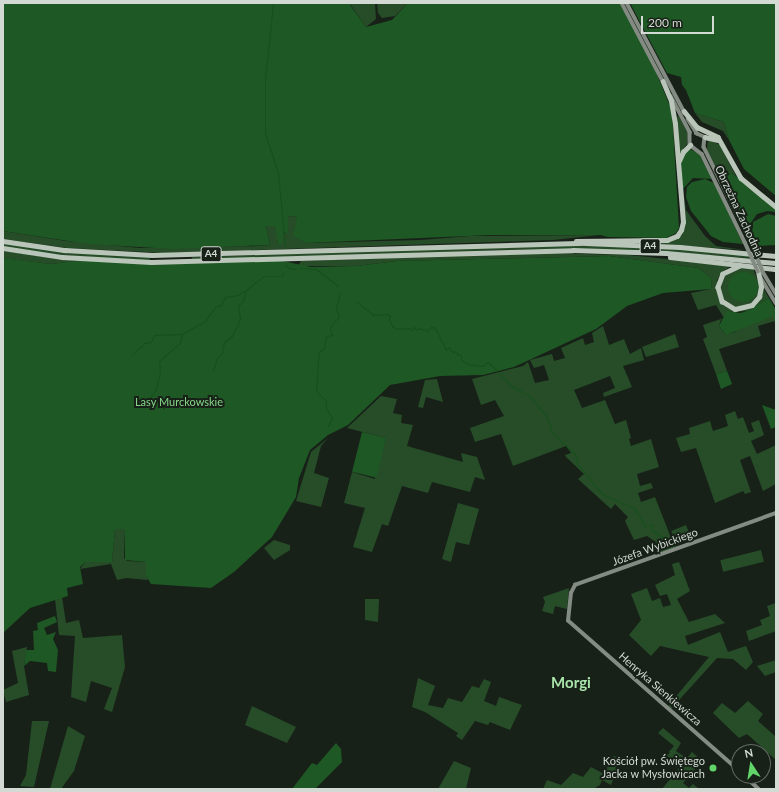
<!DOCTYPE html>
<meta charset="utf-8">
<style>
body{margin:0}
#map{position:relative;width:779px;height:792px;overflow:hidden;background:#182118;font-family:Lato,sans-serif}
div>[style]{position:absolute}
.green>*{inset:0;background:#264d28;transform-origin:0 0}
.forest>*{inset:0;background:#1e5824;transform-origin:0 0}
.round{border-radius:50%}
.stream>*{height:1px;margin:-0.5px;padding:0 0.5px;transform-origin:0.5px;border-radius:0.5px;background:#15511c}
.secondary>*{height:3.5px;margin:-1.75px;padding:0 1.75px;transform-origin:1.75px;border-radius:1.75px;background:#838b83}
.highway>*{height:4.5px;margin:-2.25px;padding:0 2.25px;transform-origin:2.25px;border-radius:2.25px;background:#b9c5b9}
.secondary-bridge>*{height:3.5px;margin:-1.75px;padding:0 1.75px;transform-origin:1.75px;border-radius:1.75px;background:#838b83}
.dots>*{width:11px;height:11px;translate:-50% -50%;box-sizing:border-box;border:2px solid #182118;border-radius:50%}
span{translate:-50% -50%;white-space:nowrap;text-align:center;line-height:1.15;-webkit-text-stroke:4px #182118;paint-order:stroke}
.shield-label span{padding:1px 3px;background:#182118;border:1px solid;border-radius:3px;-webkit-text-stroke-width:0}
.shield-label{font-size:10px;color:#d3d9d3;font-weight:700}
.street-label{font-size:11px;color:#d3d9d3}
.park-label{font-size:11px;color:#85d588}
.poi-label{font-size:11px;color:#d3d9d3}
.right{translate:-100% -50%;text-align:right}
.district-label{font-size:15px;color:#a9e4aa;font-weight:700}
.frame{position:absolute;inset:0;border:4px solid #d3d9d3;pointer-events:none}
.north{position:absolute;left:731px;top:744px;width:40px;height:40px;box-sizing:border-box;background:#182118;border:1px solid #636b63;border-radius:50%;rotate:348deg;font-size:11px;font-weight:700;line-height:16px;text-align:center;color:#d3d9d3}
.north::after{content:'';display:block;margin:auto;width:14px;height:18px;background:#61d46a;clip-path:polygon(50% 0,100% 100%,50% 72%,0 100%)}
.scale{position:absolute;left:641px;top:16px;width:73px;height:18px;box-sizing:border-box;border:2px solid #d3d9d3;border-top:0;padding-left:5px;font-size:12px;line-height:14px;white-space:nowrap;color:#d3d9d3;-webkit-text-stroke:3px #182118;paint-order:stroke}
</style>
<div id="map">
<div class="green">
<div style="clip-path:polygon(352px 3px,375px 3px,376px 19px,366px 27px,350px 4px)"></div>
<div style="clip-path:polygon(377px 3px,408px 3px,395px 16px,382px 18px,378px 13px)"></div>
<div style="clip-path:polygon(695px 113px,724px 122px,729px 140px,723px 131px,702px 122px)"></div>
<div style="clip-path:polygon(679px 116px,688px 133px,687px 144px,678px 157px,677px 117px)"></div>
<div style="clip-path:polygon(708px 139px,720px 145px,736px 176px,716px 167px,707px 150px)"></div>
<div style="clip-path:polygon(683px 190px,686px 210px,705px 236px,716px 246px,745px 250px,627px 242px,670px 242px,679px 237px,685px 224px)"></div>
<div style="clip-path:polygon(288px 216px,297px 217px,296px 231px,307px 243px,420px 240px,470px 236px,600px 235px,553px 240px,164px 253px,67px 248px,3px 239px,3px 231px,66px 241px,140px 248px,259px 246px,270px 245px,266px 226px,276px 226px,278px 244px,282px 232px,288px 234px)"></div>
<div style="clip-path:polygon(3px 243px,82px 253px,150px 257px,150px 261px,58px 255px,3px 247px)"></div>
<div style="clip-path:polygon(569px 245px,662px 248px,748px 255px,749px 258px,693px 254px,534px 249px,192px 260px,192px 257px)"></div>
<div style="clip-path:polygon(3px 251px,30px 255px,77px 261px,51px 264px,8px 259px,3px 258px)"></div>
<div style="clip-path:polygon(540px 253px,629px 255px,731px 266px,723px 271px,717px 280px,720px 300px,740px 310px,754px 306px,763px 288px,769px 298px,747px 311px,728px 312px,724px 318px,721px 320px,719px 326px,725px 334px,735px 332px,738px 328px,773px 315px,775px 321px,758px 326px,761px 336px,719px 349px,727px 371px,716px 374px,703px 339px,707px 337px,703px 325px,724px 318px,716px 305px,698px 310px,691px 293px,711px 289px,712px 279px,699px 268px,609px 256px,397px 261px,356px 266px,298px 266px,301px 261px)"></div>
<div style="clip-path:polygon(740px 267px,753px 268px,760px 287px,757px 296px,751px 303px,736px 307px,723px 299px,719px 288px,723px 277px)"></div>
<div style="clip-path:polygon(603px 326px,609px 345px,624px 339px,630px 354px,641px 348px,644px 360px,623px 366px,632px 387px,604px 397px,603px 393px,615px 388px,610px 376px,574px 390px,582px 408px,605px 400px,615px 424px,626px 420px,631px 438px,629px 439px,631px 446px,651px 439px,659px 467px,637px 474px,640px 486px,651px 483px,653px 488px,638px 493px,641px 502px,655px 497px,675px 548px,660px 553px,656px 542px,647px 536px,634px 540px,625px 521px,628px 517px,615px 504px,611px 509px,578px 479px,584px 474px,566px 457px,565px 455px,571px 453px,566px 446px,513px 466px,501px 434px,475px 442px,470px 428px,504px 416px,495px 400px,481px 405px,472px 379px,523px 366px,528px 362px,535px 383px,549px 380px,544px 365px,534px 368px,530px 360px,552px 354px,554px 361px,565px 358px,561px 348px,583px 338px,585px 345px,594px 342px,592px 333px)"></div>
<div style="clip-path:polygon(675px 334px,679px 347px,646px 357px,642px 347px)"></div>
<div style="clip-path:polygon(437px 379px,443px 402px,426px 397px,423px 408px,418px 407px,425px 380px)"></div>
<div style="clip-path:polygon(381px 396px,397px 399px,393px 413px,402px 415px,401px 423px,413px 425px,407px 446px,463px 462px,461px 453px,477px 457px,485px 480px,475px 477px,470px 492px,432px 482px,428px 493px,402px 486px,388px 526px,382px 524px,372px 552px,353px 547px,365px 508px,344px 503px,352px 472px,375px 479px,386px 438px,347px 428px)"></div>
<div style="clip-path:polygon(735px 411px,738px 419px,743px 417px,749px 433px,754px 431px,751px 423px,759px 420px,764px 435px,751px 441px,757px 454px,776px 445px,776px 484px,763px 491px,750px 456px,740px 460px,751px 492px,745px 494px,743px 491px,715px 503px,696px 448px,681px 452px,676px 438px,690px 434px,689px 428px,710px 421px,713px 431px,728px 426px,725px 415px)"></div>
<div style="clip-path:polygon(328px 438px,321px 446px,314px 473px,329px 478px,321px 507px,296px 501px,311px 452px)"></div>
<div style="clip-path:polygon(458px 503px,479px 509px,469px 545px,456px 542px,451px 562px,442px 559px)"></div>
<div style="left:686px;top:525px;width:11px;height:16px;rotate:68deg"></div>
<div style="clip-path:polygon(115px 529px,125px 529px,124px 558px,127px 561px,146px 562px,148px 580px,126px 578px,117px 580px,111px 564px,80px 569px,85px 562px,112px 562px)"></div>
<div style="clip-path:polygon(274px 540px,290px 545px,290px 550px,274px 560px,264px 548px)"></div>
<div style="left:761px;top:550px;width:12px;height:42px;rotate:76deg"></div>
<div style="clip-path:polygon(679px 562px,690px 591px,677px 599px,689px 622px,715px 614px,725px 623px,685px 636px,688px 645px,720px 632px,728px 652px,746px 646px,753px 662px,746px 670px,733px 659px,717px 658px,671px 709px,668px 706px,709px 657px,660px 646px,651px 656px,629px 635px,641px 620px,631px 594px,647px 588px,652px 601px,660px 598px,663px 607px,671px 605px,667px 594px,660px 596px,655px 585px,675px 575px,672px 564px)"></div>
<div style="clip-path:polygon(569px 588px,567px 609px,555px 606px,553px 614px,542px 611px,545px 602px,543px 597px)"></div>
<div style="clip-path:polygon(62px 597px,66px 623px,79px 620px,83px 638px,122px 635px,125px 667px,112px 712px,104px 709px,112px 688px,91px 681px,86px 702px,71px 697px,75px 636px,59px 635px,55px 599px)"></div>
<div style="clip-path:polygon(365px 599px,379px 599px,378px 622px,365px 620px)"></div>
<div style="clip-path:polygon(776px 603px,776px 631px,749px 641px,746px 631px,762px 625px,760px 620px,770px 616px,767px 606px)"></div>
<div style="clip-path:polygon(27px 647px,24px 666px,29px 695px,6px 702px,3px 690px,18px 683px,12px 651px)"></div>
<div style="clip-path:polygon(776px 660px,776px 672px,765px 676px,757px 666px)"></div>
<div style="clip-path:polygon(418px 678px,435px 686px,428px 705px,443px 708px,448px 698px,462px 702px,472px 686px,479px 688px,484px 679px,491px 682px,484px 701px,496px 706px,499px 697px,522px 705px,510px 730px,490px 722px,488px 725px,475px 721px,462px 740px,456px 736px,458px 733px,425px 712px,412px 707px)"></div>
<div style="clip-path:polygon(748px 701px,763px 714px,758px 721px,776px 737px,776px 760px,747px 734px,739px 738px,713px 713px,722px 703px,735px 713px)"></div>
<div style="clip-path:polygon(252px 706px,296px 727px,287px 743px,245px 725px)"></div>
<div style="clip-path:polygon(32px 721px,49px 721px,34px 787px,20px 786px,26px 775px)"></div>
<div style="clip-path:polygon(68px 726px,85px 736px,74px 771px,61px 789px,50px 789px)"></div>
<div style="clip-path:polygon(663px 728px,681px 743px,676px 751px,685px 757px,678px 766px,666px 755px,674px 746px,658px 733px)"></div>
<div style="clip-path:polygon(692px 752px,702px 761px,683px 783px,689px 788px,693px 784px,699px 789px,662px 789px)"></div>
<div style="clip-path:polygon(613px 756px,622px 758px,611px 785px,602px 780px,600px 785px,593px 789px,543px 789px,547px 780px,561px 785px,573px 773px,583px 777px,591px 767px,604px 774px)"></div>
<div style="clip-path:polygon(454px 761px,471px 768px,466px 789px,438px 789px)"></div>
</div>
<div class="forest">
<div style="clip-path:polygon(3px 3px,352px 3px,350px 5px,366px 27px,392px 20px,408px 3px,620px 3px,653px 65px,672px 111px,679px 228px,676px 233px,666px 238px,608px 237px,600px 235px,490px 235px,307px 243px,293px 236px,297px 217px,288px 216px,288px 234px,283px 232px,282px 244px,278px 244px,275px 226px,266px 226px,270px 245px,173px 249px,88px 244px,3px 231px)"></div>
<div style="clip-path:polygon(630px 3px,776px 3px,776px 196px,744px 169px,729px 140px,724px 122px,695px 113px,686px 90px,682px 85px,681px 77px,667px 73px)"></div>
<div style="clip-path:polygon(688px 148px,699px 154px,712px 179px,693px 178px,682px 190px,681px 159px)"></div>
<div style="clip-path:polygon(716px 167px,736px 176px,776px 208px,776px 212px,767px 211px,757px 214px,748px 227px)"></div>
<div style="clip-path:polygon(705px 179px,714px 183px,743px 244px,723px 242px,711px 236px,691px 211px,686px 197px,687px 187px,692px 182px)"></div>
<div style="clip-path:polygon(768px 214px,776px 216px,776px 245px,758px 246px,752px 235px,753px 222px)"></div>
<div style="clip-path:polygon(609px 256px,699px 268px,712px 279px,711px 289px,663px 293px,627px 306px,596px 329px,514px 367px,483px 375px,440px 376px,390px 385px,348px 425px,328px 435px,310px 450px,299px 478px,296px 497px,272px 537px,234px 572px,211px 588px,151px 584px,146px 575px,146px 562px,125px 560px,125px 529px,115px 529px,112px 562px,85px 562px,80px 567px,83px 584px,67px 588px,68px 596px,30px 608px,3px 633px,3px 258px,51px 264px,83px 260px,151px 263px,278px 260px,311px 267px,356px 266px,397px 261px)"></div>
<div class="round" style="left:728px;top:272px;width:30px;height:30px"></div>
<div style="clip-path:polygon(769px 298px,776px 310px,776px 326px,773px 316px,726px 335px,719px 326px,727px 311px,740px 313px,747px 311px)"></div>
<div style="clip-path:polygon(727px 371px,732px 384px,721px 389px,716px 374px)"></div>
<div style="clip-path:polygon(762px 405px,776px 410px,776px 427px,771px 429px)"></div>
<div style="left:362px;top:432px;width:25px;height:41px;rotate:14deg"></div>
<div style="clip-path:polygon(55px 616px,57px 622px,44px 628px,47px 635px,56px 632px,53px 639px,58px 650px,56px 672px,48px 671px,47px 663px,30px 661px,24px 666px,26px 650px,34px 650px,33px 631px,38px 630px,37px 623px)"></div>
<div style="clip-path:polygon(336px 743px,341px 749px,342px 762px,315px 789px,292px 789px,312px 763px,317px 765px)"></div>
</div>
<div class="stream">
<div style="left:273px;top:3px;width:78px;rotate:95.9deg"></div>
<div style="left:265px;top:81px;width:52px;rotate:90deg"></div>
<div style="left:265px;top:133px;width:42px;rotate:72deg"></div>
<div style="left:278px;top:173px;width:73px;rotate:84.5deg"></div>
<div style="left:286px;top:265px;width:4px;rotate:45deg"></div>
<div style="left:289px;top:268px;width:7px;rotate:8deg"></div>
<div style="left:300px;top:268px;width:16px;rotate:4deg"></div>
<div style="left:316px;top:269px;width:28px;rotate:38deg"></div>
<div style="left:357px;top:302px;width:21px;rotate:39deg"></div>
<div style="left:373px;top:315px;width:14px;rotate:-4deg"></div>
<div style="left:387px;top:314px;width:4px;rotate:34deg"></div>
<div style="left:390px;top:316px;width:3px;rotate:108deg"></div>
<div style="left:389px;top:319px;width:8px;rotate:67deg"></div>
<div style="left:392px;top:326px;width:6px;rotate:31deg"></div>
<div style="left:397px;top:329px;width:12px;rotate:-5deg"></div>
<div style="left:409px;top:328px;width:3px;rotate:45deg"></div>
<div style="left:411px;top:330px;width:5px;rotate:-37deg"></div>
<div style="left:415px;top:327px;width:3px;rotate:72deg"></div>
<div style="left:416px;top:330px;width:4px;rotate:-27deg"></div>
<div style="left:420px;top:328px;width:8px;rotate:23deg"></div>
<div style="left:427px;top:331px;width:6px;rotate:-45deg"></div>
<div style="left:431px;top:327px;width:4px;rotate:14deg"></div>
<div style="left:435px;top:328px;width:25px;rotate:63deg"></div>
<div style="left:446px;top:350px;width:4px;rotate:-45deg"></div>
<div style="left:449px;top:347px;width:7px;rotate:56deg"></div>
<div style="left:453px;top:353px;width:3px;rotate:-45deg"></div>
<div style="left:455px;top:351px;width:4px;rotate:56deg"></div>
<div style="left:457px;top:354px;width:4px;rotate:14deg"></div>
<div style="left:461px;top:355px;width:5px;rotate:90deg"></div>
<div style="left:461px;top:360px;width:8px;rotate:30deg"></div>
<div style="left:468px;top:364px;width:15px;rotate:8deg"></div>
<div style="left:483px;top:366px;width:6px;rotate:-39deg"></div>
<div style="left:488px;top:362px;width:13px;rotate:45deg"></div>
<div style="left:132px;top:355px;width:18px;rotate:-43deg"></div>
<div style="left:145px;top:343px;width:6px;rotate:-9deg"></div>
<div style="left:151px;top:342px;width:8px;rotate:-67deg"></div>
<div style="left:154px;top:335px;width:28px;rotate:-2deg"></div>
<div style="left:213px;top:370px;width:13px;rotate:-72deg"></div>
<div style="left:217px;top:358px;width:7px;rotate:-45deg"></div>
<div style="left:222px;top:353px;width:11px;rotate:-80deg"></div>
<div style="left:224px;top:342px;width:10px;rotate:-37deg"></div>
<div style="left:232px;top:336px;width:11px;rotate:-63deg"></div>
<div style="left:237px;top:326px;width:9px;rotate:-69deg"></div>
<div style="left:240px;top:318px;width:12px;rotate:-99deg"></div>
<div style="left:238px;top:306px;width:7px;rotate:-45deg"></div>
<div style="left:243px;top:301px;width:11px;rotate:-75deg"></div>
<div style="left:246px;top:290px;width:23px;rotate:-38deg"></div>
<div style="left:264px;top:276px;width:17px"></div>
<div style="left:281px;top:276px;width:4px;rotate:-56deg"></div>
<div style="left:499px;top:373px;width:20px;rotate:45deg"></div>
<div style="left:513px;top:387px;width:19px;rotate:28deg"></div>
<div style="left:530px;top:396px;width:27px;rotate:51deg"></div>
<div style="left:547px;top:417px;width:18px;rotate:71deg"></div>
<div style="left:553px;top:434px;width:30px;rotate:42deg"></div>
<div style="left:575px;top:454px;width:11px;rotate:75deg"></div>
<div style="left:578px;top:465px;width:38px;rotate:50deg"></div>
<div style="left:602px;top:494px;width:36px;rotate:24deg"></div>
<div style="left:635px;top:509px;width:20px;rotate:60deg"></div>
<div style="left:645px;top:526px;width:7px;rotate:-8deg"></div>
<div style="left:652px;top:525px;width:5px;rotate:90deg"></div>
<div style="left:652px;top:530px;width:29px;rotate:34deg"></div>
<div style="left:147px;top:402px;width:16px;rotate:-55deg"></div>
<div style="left:156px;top:389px;width:17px;rotate:-77deg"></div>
<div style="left:160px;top:372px;width:11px;rotate:-95deg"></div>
<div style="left:159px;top:361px;width:28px;rotate:-41deg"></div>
<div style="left:180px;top:343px;width:9px;rotate:-77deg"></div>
<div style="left:182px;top:334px;width:26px;rotate:-29deg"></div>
<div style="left:205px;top:321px;width:17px;rotate:-54deg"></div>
<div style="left:215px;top:307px;width:6px;rotate:-18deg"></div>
<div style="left:221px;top:305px;width:9px;rotate:-63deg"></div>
<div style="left:225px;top:297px;width:13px;rotate:-9deg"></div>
<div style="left:238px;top:295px;width:9px;rotate:-32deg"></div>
<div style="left:328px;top:426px;width:9px;rotate:-63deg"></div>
<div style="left:332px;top:418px;width:12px;rotate:-121deg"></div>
<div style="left:326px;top:408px;width:7px;rotate:-90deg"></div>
<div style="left:326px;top:401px;width:14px;rotate:-135deg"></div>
<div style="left:316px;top:391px;width:39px;rotate:-86deg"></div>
<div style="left:319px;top:352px;width:6px;rotate:-39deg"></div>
<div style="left:324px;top:348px;width:12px;rotate:-81deg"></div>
<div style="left:326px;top:336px;width:6px;rotate:-9deg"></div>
<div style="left:332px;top:335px;width:6px;rotate:-108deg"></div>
<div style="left:330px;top:329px;width:5px;rotate:-68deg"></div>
<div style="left:332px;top:324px;width:10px;rotate:-45deg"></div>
<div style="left:339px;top:317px;width:9px;rotate:-111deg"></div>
<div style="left:336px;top:309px;width:17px;rotate:-77deg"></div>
</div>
<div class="secondary">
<div style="left:622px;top:3px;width:90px;rotate:62.3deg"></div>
<div style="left:627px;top:3px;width:124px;rotate:62.2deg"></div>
<div style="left:671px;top:96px;width:41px;rotate:62.2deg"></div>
<div style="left:690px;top:132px;width:13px;rotate:90deg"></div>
<div style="left:690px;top:145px;width:15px;rotate:37deg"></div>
<div style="left:702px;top:154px;width:98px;rotate:64deg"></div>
<div style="left:688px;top:119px;width:17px;rotate:57deg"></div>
<div style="left:696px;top:133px;width:10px;rotate:24deg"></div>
<div style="left:705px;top:137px;width:10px;rotate:96deg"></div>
<div style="left:704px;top:147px;width:106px;rotate:63.7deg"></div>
<div style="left:763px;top:272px;width:26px;rotate:59deg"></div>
<div style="left:761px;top:278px;width:29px;rotate:59deg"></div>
<div style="left:739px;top:771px;width:227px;rotate:-138.7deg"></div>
<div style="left:568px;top:621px;width:28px;rotate:-84deg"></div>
<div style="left:571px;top:593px;width:9px;rotate:-63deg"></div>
<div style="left:575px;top:585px;width:214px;rotate:-19.7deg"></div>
<div style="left:745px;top:776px;width:19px;rotate:43deg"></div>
</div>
<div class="highway">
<div style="left:684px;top:111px;width:21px;rotate:51deg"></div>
<div style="left:697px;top:127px;width:23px;rotate:25deg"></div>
<div style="left:718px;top:137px;width:47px;rotate:60.7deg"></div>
<div style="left:741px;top:178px;width:45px;rotate:39.6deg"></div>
<div style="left:705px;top:137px;width:13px;rotate:13deg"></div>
<div style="left:679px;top:161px;width:10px;rotate:-66deg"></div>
<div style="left:683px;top:152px;width:10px;rotate:-45deg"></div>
<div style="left:3px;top:241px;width:63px;rotate:8.3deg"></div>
<div style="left:65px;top:250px;width:87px;rotate:3.3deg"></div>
<div style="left:152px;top:255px;width:434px;rotate:-1.6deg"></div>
<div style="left:586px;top:243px;width:94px;rotate:2.4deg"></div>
<div style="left:680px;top:247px;width:96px;rotate:5.4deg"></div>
<div style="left:576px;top:241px;width:91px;rotate:-0.6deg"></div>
<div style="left:667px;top:240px;width:11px;rotate:-22deg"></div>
<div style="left:677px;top:236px;width:7px;rotate:-56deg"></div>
<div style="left:681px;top:230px;width:8px;rotate:-76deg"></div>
<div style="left:683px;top:222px;width:98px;rotate:-94.7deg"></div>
<div style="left:675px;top:124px;width:23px;rotate:-100deg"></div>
<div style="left:671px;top:101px;width:21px;rotate:-113deg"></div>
<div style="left:3px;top:248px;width:60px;rotate:8.7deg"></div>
<div style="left:62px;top:257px;width:89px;rotate:3.2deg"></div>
<div style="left:151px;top:262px;width:422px;rotate:-1.6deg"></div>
<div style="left:573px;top:250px;width:93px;rotate:1.8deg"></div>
<div style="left:666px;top:253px;width:110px;rotate:5.2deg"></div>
<div style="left:670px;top:257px;width:107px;rotate:6.5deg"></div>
<div style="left:740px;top:266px;width:19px;rotate:155deg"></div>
<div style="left:723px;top:274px;width:14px;rotate:111deg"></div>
<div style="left:718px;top:287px;width:15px;rotate:74deg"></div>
<div style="left:722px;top:301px;width:15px;rotate:32deg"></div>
<div style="left:735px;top:309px;width:17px;rotate:-13deg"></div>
<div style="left:752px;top:305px;width:11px;rotate:-49deg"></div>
<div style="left:759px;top:297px;width:10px;rotate:-79deg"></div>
<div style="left:761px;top:287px;width:16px;rotate:-101deg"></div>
</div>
<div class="secondary-bridge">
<div style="left:745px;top:242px;width:32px;rotate:66deg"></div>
<div style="left:751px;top:242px;width:32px;rotate:68deg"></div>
</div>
<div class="dots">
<div style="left:713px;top:768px;background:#61d46a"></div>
</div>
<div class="shield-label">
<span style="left:650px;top:246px">A4</span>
<span style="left:211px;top:254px">A4</span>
</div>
<div class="street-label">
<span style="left:739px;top:211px;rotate:65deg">Obrzeżna Zachodnia</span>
<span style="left:655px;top:547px;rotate:-20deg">Józefa Wybickiego</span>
<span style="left:660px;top:689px;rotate:41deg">Henryka Sienkiewicza</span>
</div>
<div class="park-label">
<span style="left:179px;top:402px">Lasy Murckowskie</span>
</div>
<div class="poi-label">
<span class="right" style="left:705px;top:768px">Kościół pw. Świętego<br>Jacka w Mysłowicach</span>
</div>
<div class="district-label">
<span style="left:571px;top:683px">Morgi</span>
</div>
<div class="frame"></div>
<div class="north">N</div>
<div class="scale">200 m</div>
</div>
